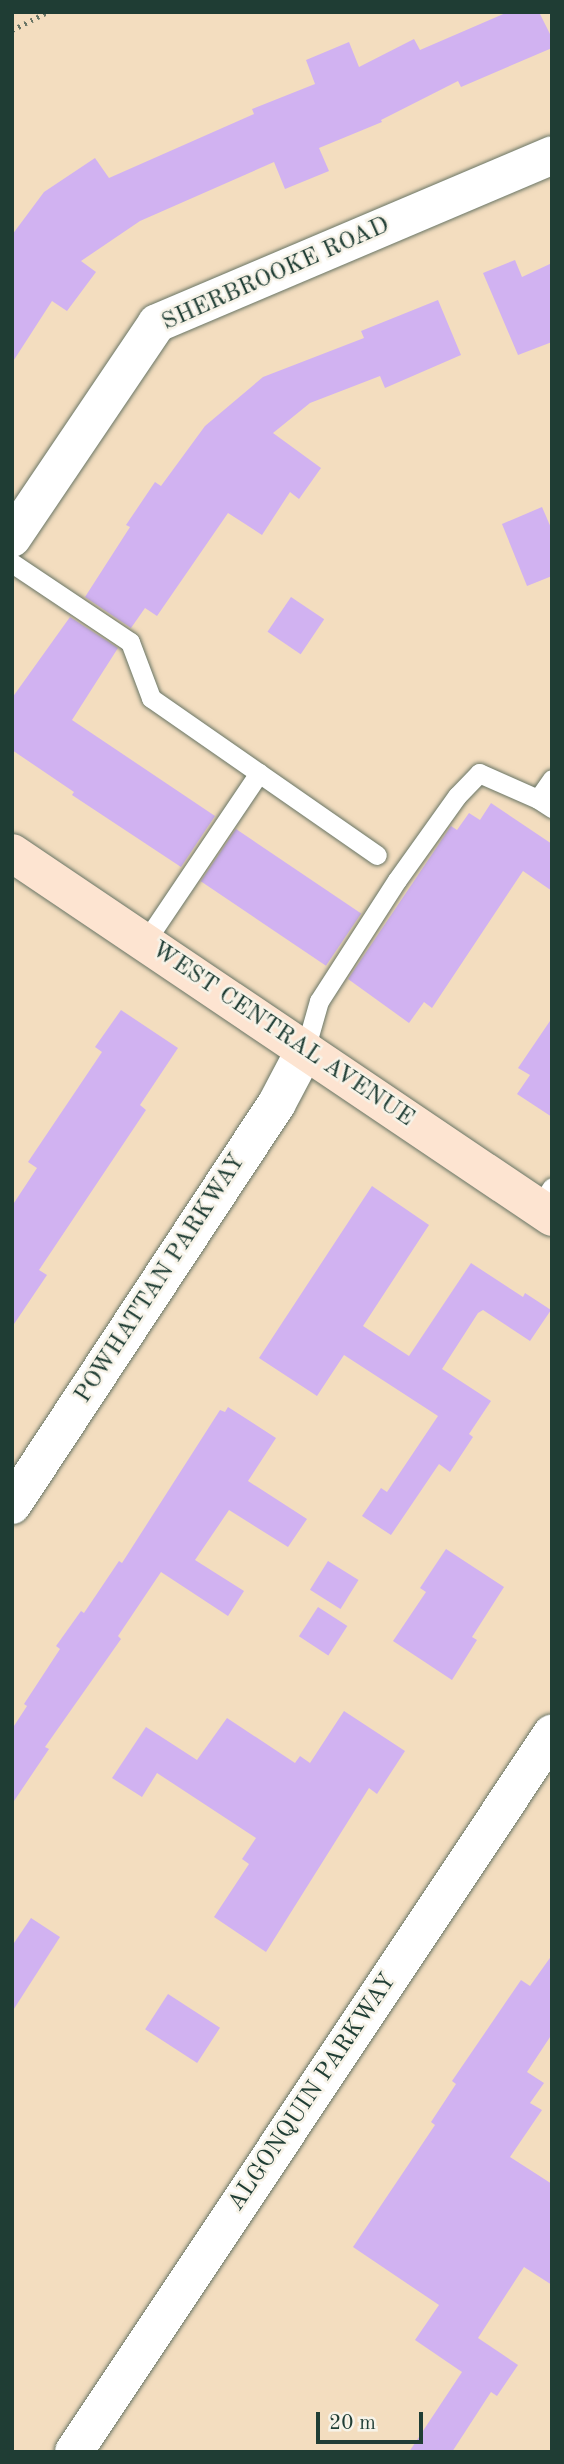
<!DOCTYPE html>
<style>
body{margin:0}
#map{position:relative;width:564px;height:2464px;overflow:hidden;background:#f3ddbf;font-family:"Old Standard TT",serif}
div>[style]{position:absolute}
.building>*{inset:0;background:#d1b2f1;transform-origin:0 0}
.path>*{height:4.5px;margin-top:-2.25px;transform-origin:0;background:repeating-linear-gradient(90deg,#697565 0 2px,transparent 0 7px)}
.roads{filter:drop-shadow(0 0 2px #697565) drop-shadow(0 0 2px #697565)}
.lane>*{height:19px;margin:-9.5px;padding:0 9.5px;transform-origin:9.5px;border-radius:9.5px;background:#fff}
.street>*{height:38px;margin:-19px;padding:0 19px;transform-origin:19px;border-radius:19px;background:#fff}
.secondary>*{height:38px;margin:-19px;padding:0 19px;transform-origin:19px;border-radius:19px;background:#fde4d1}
span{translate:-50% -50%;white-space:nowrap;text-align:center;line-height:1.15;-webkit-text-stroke:5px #f7f3e8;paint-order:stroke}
.street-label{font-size:24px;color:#1f3d34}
.frame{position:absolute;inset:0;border:14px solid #1f3d34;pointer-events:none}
.scale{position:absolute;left:316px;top:2412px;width:107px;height:32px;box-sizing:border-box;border:4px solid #1f3d34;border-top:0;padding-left:9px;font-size:21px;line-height:24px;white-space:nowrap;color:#1f3d34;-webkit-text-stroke:5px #f7f3e8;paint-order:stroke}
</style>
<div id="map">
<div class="building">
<div style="clip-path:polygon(508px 12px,539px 12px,552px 38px,552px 48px,461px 87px,458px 81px,381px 120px,382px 122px,319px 148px,329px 171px,285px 189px,274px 162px,140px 221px,81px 261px,96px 272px,67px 311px,52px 301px,12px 363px,12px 235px,44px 192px,95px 158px,109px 178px,254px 114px,252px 109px,315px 84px,306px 60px,349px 42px,359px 67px,414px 39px,420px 50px)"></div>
<div style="clip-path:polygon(515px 260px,522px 277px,552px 263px,552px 342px,518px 355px,483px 273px)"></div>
<div style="clip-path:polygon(438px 300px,461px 355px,385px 388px,380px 376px,310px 403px,273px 433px,321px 468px,299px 499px,290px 492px,262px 535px,228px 513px,157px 616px,145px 608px,131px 628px,85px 597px,130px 527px,126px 525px,155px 482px,161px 486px,205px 426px,263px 377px,364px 338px,361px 331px)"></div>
<div style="clip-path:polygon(542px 507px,552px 530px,552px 576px,527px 586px,502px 524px)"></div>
<div style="left:291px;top:597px;width:40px;height:42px;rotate:34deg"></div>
<div style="clip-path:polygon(70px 617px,118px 648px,72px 720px,215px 816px,181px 867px,72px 795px,74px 792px,12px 750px,12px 698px)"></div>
<div style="clip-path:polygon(491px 803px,552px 844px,552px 891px,523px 871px,432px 1008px,424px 1002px,409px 1023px,348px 979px,451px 826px,457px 830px,469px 813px,480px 820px)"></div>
<div style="left:236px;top:829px;width:151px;height:63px;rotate:34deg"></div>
<div style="clip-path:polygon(121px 1010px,178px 1048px,140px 1105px,146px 1110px,39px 1270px,47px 1275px,12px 1327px,12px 1206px,37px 1168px,28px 1162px,102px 1052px,95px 1047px)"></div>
<div style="clip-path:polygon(552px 1018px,552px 1117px,517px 1094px,530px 1075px,518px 1068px)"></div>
<div style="clip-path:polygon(372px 1186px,429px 1225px,363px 1326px,409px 1356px,471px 1263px,523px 1297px,525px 1293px,551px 1310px,530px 1341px,483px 1310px,478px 1313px,442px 1369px,491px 1401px,469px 1434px,473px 1437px,450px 1472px,439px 1464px,391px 1535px,362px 1516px,381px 1488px,387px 1492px,438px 1416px,344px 1355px,317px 1396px,259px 1358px)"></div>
<div style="clip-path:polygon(228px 1407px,276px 1438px,248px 1481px,307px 1519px,288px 1547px,229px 1510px,195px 1560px,244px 1591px,228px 1616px,161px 1572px,118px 1636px,121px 1639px,45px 1747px,49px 1749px,12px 1804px,12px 1729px,27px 1706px,24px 1704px,60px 1649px,56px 1646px,81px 1611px,84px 1613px,119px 1561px,122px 1563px,220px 1410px,225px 1412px)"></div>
<div style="clip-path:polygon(446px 1549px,504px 1587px,472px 1637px,477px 1640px,452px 1680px,393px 1641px,426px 1592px,420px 1588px)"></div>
<div style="left:328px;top:1561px;width:36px;height:34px;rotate:32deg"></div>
<div style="left:318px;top:1607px;width:35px;height:35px;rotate:33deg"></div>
<div style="clip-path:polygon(344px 1711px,405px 1751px,377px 1794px,369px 1788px,266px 1952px,214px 1917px,249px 1864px,242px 1859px,256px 1838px,157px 1773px,142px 1797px,112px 1778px,146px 1727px,197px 1760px,227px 1718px,295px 1763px,300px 1756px,310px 1763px)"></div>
<div style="clip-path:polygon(31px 1918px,60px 1937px,12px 2012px,12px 1946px)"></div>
<div style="clip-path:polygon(552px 1955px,552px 2034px,527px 2072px,544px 2083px,530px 2103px,542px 2110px,510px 2157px,552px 2184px,552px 2285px,524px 2267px,478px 2338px,518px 2365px,497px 2396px,491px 2392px,452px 2452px,409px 2452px,462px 2372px,415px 2340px,439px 2305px,353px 2247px,435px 2125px,431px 2122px,456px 2084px,452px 2081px,480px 2040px,521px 1980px,530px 1986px)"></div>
<div style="left:168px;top:1994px;width:62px;height:42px;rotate:33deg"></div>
</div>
<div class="path">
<div style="left:12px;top:30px;width:39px;rotate:-27deg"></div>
</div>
<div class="roads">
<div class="lane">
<div style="left:12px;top:563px;width:142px;rotate:33.8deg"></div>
<div style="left:130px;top:642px;width:60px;rotate:69.4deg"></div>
<div style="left:151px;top:698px;width:275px;rotate:34.8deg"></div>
<div style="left:552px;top:779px;width:24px;rotate:125deg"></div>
<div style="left:538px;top:799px;width:17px;rotate:33deg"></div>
<div style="left:145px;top:942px;width:204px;rotate:-56deg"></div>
<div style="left:305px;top:1050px;width:51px;rotate:-74.1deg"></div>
<div style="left:319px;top:1001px;width:144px;rotate:-57.2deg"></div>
<div style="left:397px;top:880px;width:103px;rotate:-54.5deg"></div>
<div style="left:457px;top:796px;width:32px;rotate:-46deg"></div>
<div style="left:479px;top:773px;width:64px;rotate:23.8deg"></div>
<div style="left:538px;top:1208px;width:25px;rotate:-56deg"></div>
</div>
<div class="street">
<div style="left:12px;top:538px;width:259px;rotate:-56deg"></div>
<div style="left:157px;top:323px;width:429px;rotate:-23deg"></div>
<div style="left:12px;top:1505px;width:481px;rotate:-56.6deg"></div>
<div style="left:277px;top:1103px;width:60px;rotate:-62.2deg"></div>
<div style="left:74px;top:2452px;width:863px;rotate:-56.35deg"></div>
</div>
<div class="secondary">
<div style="left:12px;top:853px;width:651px;rotate:33.98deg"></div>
</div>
</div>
<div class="street-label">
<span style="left:276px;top:275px;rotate:-24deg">SHERBROOKE ROAD</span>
<span style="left:282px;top:1035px;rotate:34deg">WEST CENTRAL AVENUE</span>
<span style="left:161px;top:1279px;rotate:-57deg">POWHATTAN PARKWAY</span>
<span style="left:313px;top:2093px;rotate:-56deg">ALGONQUIN PARKWAY</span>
</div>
<div class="frame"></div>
<div class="scale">20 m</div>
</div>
